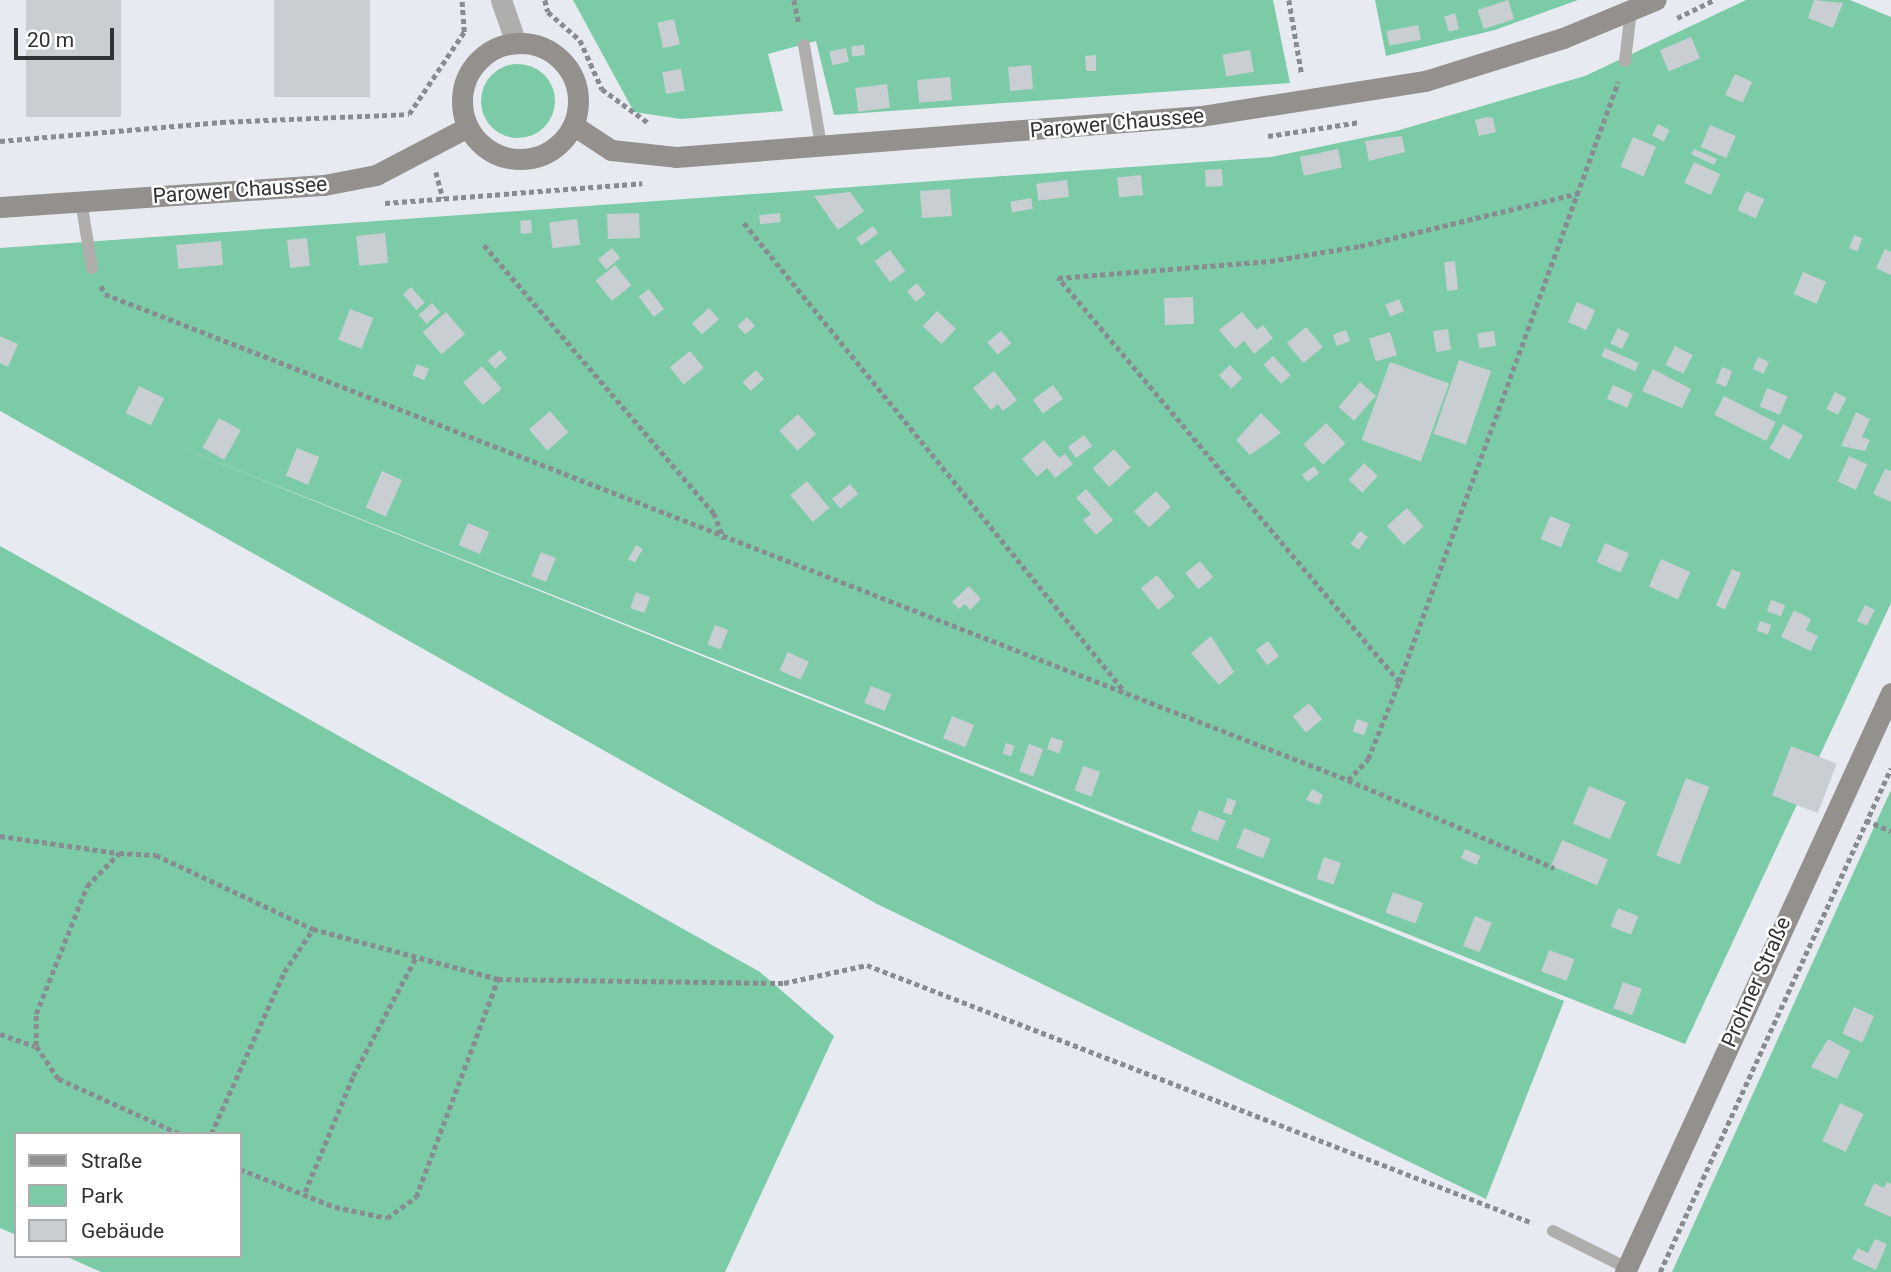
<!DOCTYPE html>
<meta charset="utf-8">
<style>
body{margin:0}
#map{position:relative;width:1891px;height:1272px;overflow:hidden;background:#e7ebf1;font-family:Roboto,sans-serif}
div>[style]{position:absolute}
.green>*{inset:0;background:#7bcba7}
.round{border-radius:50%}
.building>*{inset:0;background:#c9ced3;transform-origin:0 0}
.path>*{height:4.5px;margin-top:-2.25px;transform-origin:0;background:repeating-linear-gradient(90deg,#888b8f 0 5px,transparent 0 8.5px)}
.lane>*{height:12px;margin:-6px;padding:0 6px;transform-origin:6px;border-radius:6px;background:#b0aeac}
.street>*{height:21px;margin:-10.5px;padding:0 10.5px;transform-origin:10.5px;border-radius:10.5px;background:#b0aeac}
.secondary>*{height:21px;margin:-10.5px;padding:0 10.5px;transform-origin:10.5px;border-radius:10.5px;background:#93908d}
.secondary>.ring{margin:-10.5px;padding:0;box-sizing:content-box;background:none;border:21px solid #93908d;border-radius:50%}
span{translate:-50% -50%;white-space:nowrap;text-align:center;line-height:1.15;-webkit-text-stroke:5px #fff;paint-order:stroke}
.street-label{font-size:21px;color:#303234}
.legend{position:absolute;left:14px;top:1132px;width:228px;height:126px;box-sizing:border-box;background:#fff;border:2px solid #acadae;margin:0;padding:9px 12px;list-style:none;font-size:21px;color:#303234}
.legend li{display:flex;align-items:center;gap:14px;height:35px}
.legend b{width:35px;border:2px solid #acadae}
.scale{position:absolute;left:14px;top:28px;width:100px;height:32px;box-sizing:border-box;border:4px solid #303234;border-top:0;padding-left:9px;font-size:21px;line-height:24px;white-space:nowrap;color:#303234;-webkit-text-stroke:5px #fff;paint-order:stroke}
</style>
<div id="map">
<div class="green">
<div style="clip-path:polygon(573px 0,1273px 0,1290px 83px,834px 115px,816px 41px,768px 54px,783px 111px,681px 119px,634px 112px)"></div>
<div style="clip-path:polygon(1375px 0,1578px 0,1495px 30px,1386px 56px)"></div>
<div style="clip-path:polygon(1746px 0,1850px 0,1891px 17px,1891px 603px,1685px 1044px,149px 435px,1564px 1001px,1486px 1199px,877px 904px,0 411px,0 248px,1271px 157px,1396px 131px,1585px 76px)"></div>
<div class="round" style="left:481px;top:64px;width:74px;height:74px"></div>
<div style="clip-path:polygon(0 546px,760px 972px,834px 1036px,725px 1272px,101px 1272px,65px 1256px,240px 1256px,240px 1134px,16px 1134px,16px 1235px,0 1228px)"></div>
<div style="clip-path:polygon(1891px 791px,1891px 1272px,1672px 1272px,1890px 792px)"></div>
</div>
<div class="building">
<div style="left:26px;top:0;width:95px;height:117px"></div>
<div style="left:274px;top:0;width:96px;height:97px"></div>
<div style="left:1508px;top:0;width:20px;height:32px;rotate:72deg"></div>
<div style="clip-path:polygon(1814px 0,1843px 3px,1833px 28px,1808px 18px)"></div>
<div style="clip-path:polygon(1455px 13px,1459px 29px,1449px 32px,1444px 17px)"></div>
<div style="left:674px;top:19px;width:26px;height:17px;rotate:77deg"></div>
<div style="left:1418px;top:25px;width:15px;height:32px;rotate:79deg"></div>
<div style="left:1691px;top:37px;width:23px;height:34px;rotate:67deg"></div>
<div style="left:864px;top:45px;width:10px;height:13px;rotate:84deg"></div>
<div style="left:846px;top:48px;width:14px;height:17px;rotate:78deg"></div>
<div style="left:1250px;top:50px;width:22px;height:28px;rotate:80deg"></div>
<div style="clip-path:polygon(1096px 55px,1096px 71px,1086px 71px,1085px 56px)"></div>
<div style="left:1031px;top:65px;width:24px;height:23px;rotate:85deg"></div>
<div style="left:681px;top:69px;width:22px;height:19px;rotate:80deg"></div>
<div style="left:1735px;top:74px;width:19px;height:23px;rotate:25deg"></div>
<div style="left:950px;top:77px;width:23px;height:33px;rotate:85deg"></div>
<div style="left:887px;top:84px;width:24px;height:32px;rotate:83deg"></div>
<div style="clip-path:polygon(1487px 117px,1493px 118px,1496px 132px,1479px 136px,1475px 120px)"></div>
<div style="left:1658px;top:124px;width:13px;height:13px;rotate:27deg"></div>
<div style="left:1710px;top:125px;width:28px;height:24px;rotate:23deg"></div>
<div style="clip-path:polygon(1402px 136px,1405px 152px,1369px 161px,1365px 141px)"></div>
<div style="left:1633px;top:137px;width:25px;height:32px;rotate:23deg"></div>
<div style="left:1338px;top:149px;width:19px;height:39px;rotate:78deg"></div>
<div style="clip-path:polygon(1694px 149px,1717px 159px,1714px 165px,1691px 154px)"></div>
<div style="left:1694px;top:162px;width:29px;height:23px;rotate:25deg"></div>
<div style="left:1222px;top:169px;width:17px;height:17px;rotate:87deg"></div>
<div style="left:1141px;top:175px;width:20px;height:24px;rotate:84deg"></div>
<div style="left:1067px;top:180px;width:17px;height:31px;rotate:83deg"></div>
<div style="left:950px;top:189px;width:27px;height:30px;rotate:86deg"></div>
<div style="left:1746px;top:191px;width:20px;height:21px;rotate:24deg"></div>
<div style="clip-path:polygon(850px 192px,864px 211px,838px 230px,814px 196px)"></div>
<div style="left:1031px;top:198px;width:11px;height:21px;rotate:80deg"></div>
<div style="left:639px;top:213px;width:25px;height:32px;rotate:88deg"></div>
<div style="left:780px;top:213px;width:9px;height:21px;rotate:84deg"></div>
<div style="left:577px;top:219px;width:26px;height:28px;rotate:83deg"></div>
<div style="left:531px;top:220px;width:13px;height:11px;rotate:86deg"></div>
<div style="left:873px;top:226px;width:9px;height:21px;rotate:54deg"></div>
<div style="left:385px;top:233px;width:30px;height:29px;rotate:84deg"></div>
<div style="left:1854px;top:235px;width:9px;height:14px;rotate:21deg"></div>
<div style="left:307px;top:238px;width:28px;height:20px;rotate:84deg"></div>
<div style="left:221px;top:241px;width:24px;height:45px;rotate:85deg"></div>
<div style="left:612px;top:248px;width:13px;height:18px;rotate:51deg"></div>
<div style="clip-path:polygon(1885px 249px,1891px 252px,1891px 275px,1876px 268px)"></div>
<div style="left:890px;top:250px;width:26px;height:19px;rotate:54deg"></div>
<div style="left:1455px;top:261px;width:29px;height:11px;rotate:84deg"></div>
<div style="left:615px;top:265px;width:26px;height:25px;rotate:51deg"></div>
<div style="left:1803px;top:272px;width:25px;height:24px;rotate:23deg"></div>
<div style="left:917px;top:283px;width:14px;height:13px;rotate:51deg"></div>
<div style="left:411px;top:287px;width:21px;height:11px;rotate:49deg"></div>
<div style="left:649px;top:289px;width:25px;height:13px;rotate:53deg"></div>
<div style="left:1193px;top:297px;width:27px;height:29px;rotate:88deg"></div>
<div style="left:1399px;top:299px;width:13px;height:15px;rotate:67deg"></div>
<div style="left:1577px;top:302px;width:20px;height:22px;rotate:24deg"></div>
<div style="left:432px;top:303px;width:12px;height:18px;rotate:48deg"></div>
<div style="left:709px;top:308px;width:15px;height:23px;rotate:48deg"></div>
<div style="left:350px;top:309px;width:25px;height:33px;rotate:21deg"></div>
<div style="left:937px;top:311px;width:26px;height:21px;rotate:43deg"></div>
<div style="left:446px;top:312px;width:29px;height:31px;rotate:49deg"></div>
<div style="clip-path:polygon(1242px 312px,1257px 330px,1263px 325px,1273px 338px,1254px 354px,1244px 341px,1235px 349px,1219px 330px)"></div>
<div style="left:747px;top:317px;width:12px;height:13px;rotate:48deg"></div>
<div style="left:1306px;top:327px;width:26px;height:25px;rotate:50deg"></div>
<div style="left:1618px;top:328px;width:13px;height:17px;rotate:27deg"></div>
<div style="left:1448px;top:329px;width:21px;height:15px;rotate:82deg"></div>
<div style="left:1346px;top:330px;width:12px;height:14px;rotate:70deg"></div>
<div style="left:1001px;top:331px;width:16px;height:18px;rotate:50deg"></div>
<div style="left:1494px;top:331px;width:15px;height:17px;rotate:82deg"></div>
<div style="left:1390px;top:332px;width:24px;height:22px;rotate:73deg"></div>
<div style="clip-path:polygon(0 336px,18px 344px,8px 367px,0 363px)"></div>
<div style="left:1675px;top:346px;width:20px;height:21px;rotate:27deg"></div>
<div style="left:1605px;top:348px;width:37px;height:9px;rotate:24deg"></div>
<div style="left:500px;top:350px;width:11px;height:16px;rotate:49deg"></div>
<div style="left:690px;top:351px;width:22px;height:26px;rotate:51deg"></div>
<div style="left:1273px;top:356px;width:26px;height:13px;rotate:47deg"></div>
<div style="left:1758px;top:357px;width:12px;height:13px;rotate:24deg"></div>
<div style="left:1459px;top:360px;width:34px;height:78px;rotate:19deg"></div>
<div style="left:1390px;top:362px;width:63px;height:83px;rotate:20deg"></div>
<div style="left:417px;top:364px;width:13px;height:12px;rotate:23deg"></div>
<div style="left:1230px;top:365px;width:18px;height:15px;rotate:47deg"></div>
<div style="left:482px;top:366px;width:30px;height:25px;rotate:49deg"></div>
<div style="left:1722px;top:367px;width:11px;height:17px;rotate:22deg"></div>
<div style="clip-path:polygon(1653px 369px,1691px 389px,1682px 408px,1642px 391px)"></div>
<div style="left:756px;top:370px;width:12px;height:18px;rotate:48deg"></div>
<div style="clip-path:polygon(994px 371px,1017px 400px,1003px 411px,998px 404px,991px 410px,973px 388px)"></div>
<div style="left:1360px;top:382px;width:21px;height:33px;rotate:41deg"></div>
<div style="left:1053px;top:385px;width:17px;height:25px;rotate:54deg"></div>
<div style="left:1613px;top:385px;width:22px;height:15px;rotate:24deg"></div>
<div style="left:139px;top:386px;width:28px;height:30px;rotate:26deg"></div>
<div style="left:1767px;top:388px;width:22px;height:20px;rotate:22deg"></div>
<div style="left:1835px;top:392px;width:13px;height:19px;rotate:27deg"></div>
<div style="left:1724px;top:396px;width:58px;height:21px;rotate:27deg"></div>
<div style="left:550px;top:411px;width:28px;height:28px;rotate:49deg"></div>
<div style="clip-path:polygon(1856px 412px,1870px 419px,1862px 437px,1870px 440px,1865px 451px,1841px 446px)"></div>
<div style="clip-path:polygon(1261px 413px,1281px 433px,1250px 455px,1236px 440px)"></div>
<div style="left:798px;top:414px;width:27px;height:25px;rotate:48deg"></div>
<div style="left:219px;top:418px;width:25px;height:34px;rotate:29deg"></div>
<div style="left:1326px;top:423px;width:28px;height:31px;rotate:46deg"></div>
<div style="left:1783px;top:424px;width:23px;height:28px;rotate:29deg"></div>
<div style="left:1084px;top:435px;width:14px;height:20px;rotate:54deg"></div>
<div style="clip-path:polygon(1044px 440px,1059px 458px,1065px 454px,1073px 464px,1055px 478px,1047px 468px,1037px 477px,1022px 459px)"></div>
<div style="left:297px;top:448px;width:24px;height:30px;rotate:22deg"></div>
<div style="left:1114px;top:449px;width:25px;height:29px;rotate:48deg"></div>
<div style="left:1849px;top:456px;width:20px;height:28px;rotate:24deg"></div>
<div style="left:1364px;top:463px;width:19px;height:23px;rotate:43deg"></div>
<div style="left:1314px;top:466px;width:9px;height:15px;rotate:54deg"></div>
<div style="clip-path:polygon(1885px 469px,1891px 471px,1891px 502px,1873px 494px)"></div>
<div style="left:382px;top:471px;width:22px;height:40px;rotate:24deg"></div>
<div style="left:807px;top:481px;width:35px;height:22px;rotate:50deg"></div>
<div style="left:850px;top:484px;width:13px;height:23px;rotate:51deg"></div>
<div style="clip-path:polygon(1086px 489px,1113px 520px,1096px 535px,1083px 520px,1091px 514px,1076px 498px)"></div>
<div style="left:1156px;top:491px;width:22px;height:30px;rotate:47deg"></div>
<div style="left:1407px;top:508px;width:25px;height:27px;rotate:48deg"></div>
<div style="left:1550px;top:516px;width:22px;height:25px;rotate:22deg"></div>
<div style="left:468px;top:523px;width:23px;height:24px;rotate:23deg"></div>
<div style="left:1360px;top:531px;width:10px;height:16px;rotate:37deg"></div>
<div style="left:1605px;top:543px;width:26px;height:21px;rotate:23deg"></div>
<div style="left:636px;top:545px;width:8px;height:16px;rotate:30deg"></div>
<div style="left:541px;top:552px;width:16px;height:26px;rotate:22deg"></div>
<div style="left:1661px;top:559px;width:32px;height:30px;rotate:24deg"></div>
<div style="left:1200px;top:561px;width:21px;height:19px;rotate:51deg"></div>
<div style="left:1732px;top:569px;width:10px;height:40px;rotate:24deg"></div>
<div style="left:1157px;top:575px;width:28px;height:21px;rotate:51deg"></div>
<div style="clip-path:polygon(969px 586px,981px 599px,970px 610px,965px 604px,959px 609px,952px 602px)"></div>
<div style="left:636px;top:592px;width:15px;height:17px;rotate:20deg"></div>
<div style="left:1771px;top:600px;width:15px;height:12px;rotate:20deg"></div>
<div style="left:1865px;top:605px;width:11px;height:18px;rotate:27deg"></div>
<div style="clip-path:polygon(1794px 610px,1811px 619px,1806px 630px,1818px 636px,1811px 651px,1781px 637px)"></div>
<div style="left:1760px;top:621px;width:12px;height:10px;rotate:20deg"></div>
<div style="left:715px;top:625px;width:14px;height:21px;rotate:21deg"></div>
<div style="clip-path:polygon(1211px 636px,1234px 672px,1219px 685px,1191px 653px)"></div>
<div style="left:1268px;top:641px;width:19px;height:15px;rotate:54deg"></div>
<div style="left:788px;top:652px;width:23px;height:20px;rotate:25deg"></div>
<div style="left:871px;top:686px;width:22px;height:18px;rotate:22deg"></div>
<div style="left:1309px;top:703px;width:21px;height:21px;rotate:51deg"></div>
<div style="left:952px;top:716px;width:24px;height:24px;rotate:22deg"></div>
<div style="left:1357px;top:719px;width:12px;height:13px;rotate:20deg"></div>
<div style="left:1051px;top:737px;width:13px;height:13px;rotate:18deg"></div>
<div style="left:1006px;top:743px;width:9px;height:11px;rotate:18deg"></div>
<div style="left:1029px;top:744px;width:15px;height:29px;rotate:20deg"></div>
<div style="left:1791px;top:746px;width:49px;height:53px;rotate:21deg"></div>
<div style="left:1083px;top:766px;width:18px;height:26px;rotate:19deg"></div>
<div style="left:1686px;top:778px;width:25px;height:83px;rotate:21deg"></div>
<div style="left:1589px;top:786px;width:40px;height:41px;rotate:23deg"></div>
<div style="clip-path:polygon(1312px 789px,1323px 795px,1319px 805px,1306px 800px)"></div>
<div style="left:1228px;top:798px;width:9px;height:15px;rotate:21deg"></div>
<div style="left:1199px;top:810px;width:29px;height:22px;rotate:22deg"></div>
<div style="left:1244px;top:828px;width:29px;height:21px;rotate:22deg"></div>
<div style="left:1562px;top:840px;width:50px;height:28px;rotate:23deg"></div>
<div style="left:1465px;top:849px;width:17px;height:10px;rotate:24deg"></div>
<div style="left:1324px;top:857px;width:18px;height:23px;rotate:19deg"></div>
<div style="left:1393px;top:892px;width:32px;height:22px;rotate:20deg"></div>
<div style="left:1618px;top:908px;width:22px;height:20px;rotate:22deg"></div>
<div style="left:1475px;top:916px;width:18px;height:32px;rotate:22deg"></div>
<div style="left:1549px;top:950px;width:27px;height:23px;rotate:20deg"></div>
<div style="left:1623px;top:982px;width:20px;height:28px;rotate:20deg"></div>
<div style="left:1854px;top:1007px;width:22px;height:29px;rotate:24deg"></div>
<div style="clip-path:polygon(1828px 1039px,1850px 1051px,1837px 1079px,1811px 1067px)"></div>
<div style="left:1840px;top:1103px;width:26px;height:42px;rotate:25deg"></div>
<div style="clip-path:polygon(1887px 1182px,1891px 1184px,1891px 1217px,1864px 1205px,1874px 1183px,1884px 1188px)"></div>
<div style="clip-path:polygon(1875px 1239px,1887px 1244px,1876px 1270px,1852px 1259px,1858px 1248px,1868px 1253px)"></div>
</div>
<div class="path">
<div style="left:545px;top:0;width:12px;rotate:76deg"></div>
<div style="left:548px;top:12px;width:43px;rotate:41.2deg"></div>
<div style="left:580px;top:40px;width:54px;rotate:65.8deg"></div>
<div style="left:602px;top:89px;width:59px;rotate:36.1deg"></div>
<div style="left:794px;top:0;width:24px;rotate:78deg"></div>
<div style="left:1289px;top:0;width:76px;rotate:80.2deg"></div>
<div style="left:1677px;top:18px;width:41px;rotate:-25.9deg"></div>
<div style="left:1268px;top:136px;width:93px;rotate:-8.7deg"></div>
<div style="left:0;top:141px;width:222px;rotate:-4.9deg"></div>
<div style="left:221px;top:122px;width:188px;rotate:-2.4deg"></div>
<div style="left:409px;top:114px;width:99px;rotate:-56.1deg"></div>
<div style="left:464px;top:32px;width:32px;rotate:-94deg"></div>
<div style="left:436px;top:172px;width:27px;rotate:75deg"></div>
<div style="left:385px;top:203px;width:258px;rotate:-4.4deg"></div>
<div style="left:744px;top:223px;width:604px;rotate:50.91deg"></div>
<div style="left:484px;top:245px;width:353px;rotate:49.4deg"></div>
<div style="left:714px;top:513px;width:28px;rotate:69deg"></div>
<div style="left:101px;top:286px;width:9px;rotate:63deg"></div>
<div style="left:105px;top:294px;width:1335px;rotate:21.35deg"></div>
<div style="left:1348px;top:780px;width:29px;rotate:-46deg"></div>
<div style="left:1368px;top:759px;width:83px;rotate:-68.1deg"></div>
<div style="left:1399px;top:682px;width:639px;rotate:-69.95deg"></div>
<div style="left:1399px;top:682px;width:529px;rotate:-130.17deg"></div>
<div style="left:1058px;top:278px;width:213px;rotate:-4.6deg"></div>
<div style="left:1270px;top:261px;width:91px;rotate:-9.5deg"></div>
<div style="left:1360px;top:246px;width:225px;rotate:-13.6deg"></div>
<div style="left:1348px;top:780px;width:224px;rotate:23.1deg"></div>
<div style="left:1866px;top:820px;width:27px;rotate:24deg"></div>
<div style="left:0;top:836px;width:119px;rotate:8.2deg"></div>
<div style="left:0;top:1034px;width:37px;rotate:19deg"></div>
<div style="left:179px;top:1134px;width:133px;rotate:-155.6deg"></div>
<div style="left:58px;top:1079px;width:40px;rotate:-124deg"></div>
<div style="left:36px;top:1046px;width:32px;rotate:-90deg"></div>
<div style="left:36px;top:1014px;width:138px;rotate:-68.3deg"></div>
<div style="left:87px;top:886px;width:46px;rotate:-45.9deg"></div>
<div style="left:119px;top:853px;width:37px;rotate:3deg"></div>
<div style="left:156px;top:855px;width:174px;rotate:25.2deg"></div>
<div style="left:313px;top:929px;width:192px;rotate:15.1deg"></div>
<div style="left:498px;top:979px;width:286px;rotate:0.8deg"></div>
<div style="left:784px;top:983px;width:85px;rotate:-12.2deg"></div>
<div style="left:867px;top:965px;width:714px;rotate:21.18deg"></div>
<div style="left:211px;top:1134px;width:178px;rotate:-65.7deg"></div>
<div style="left:284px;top:972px;width:52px;rotate:-56deg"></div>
<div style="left:240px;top:1169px;width:102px;rotate:21.8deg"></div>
<div style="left:335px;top:1207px;width:53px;rotate:11.9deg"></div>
<div style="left:387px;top:1218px;width:36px;rotate:-36deg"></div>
<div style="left:416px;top:1197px;width:233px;rotate:-69.4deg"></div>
<div style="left:305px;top:1192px;width:126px;rotate:-67.5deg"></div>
<div style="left:353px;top:1076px;width:135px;rotate:-62.1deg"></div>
<div style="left:1660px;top:1272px;width:554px;rotate:-65.38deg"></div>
</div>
<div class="lane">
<div style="left:804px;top:45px;width:102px;rotate:80.4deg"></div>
<div style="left:1625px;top:61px;width:50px;rotate:-83.2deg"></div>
<div style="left:81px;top:201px;width:68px;rotate:80.7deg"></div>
<div style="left:1553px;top:1231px;width:83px;rotate:26.6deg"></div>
</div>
<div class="street">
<div style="left:501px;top:0;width:46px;rotate:70.8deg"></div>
</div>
<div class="secondary">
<div class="ring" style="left:462px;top:43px;width:95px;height:95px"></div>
<div style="left:573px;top:125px;width:45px;rotate:33.3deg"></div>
<div style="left:611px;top:150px;width:65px;rotate:6.1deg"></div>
<div style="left:676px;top:157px;width:527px;rotate:-4.47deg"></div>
<div style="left:1201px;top:116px;width:227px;rotate:-8.9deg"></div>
<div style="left:1425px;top:81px;width:145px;rotate:-17.3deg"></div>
<div style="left:1563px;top:38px;width:100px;rotate:-22.4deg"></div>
<div style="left:0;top:207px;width:325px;rotate:-3.9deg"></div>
<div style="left:324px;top:185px;width:53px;rotate:-10.9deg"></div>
<div style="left:376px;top:175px;width:104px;rotate:-27.6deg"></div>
<div style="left:1625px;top:1272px;width:637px;rotate:-65.33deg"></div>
</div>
<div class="street-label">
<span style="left:1117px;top:123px;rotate:-5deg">Parower Chaussee</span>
<span style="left:240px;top:190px;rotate:-4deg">Parower Chaussee</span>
<span style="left:1756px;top:982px;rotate:-66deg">Prohner Straße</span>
</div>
<ul class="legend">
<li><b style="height:9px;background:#93908d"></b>Straße</li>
<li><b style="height:19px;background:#7bcba7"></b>Park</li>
<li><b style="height:19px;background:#c9ced3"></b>Gebäude</li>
</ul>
<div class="scale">20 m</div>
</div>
